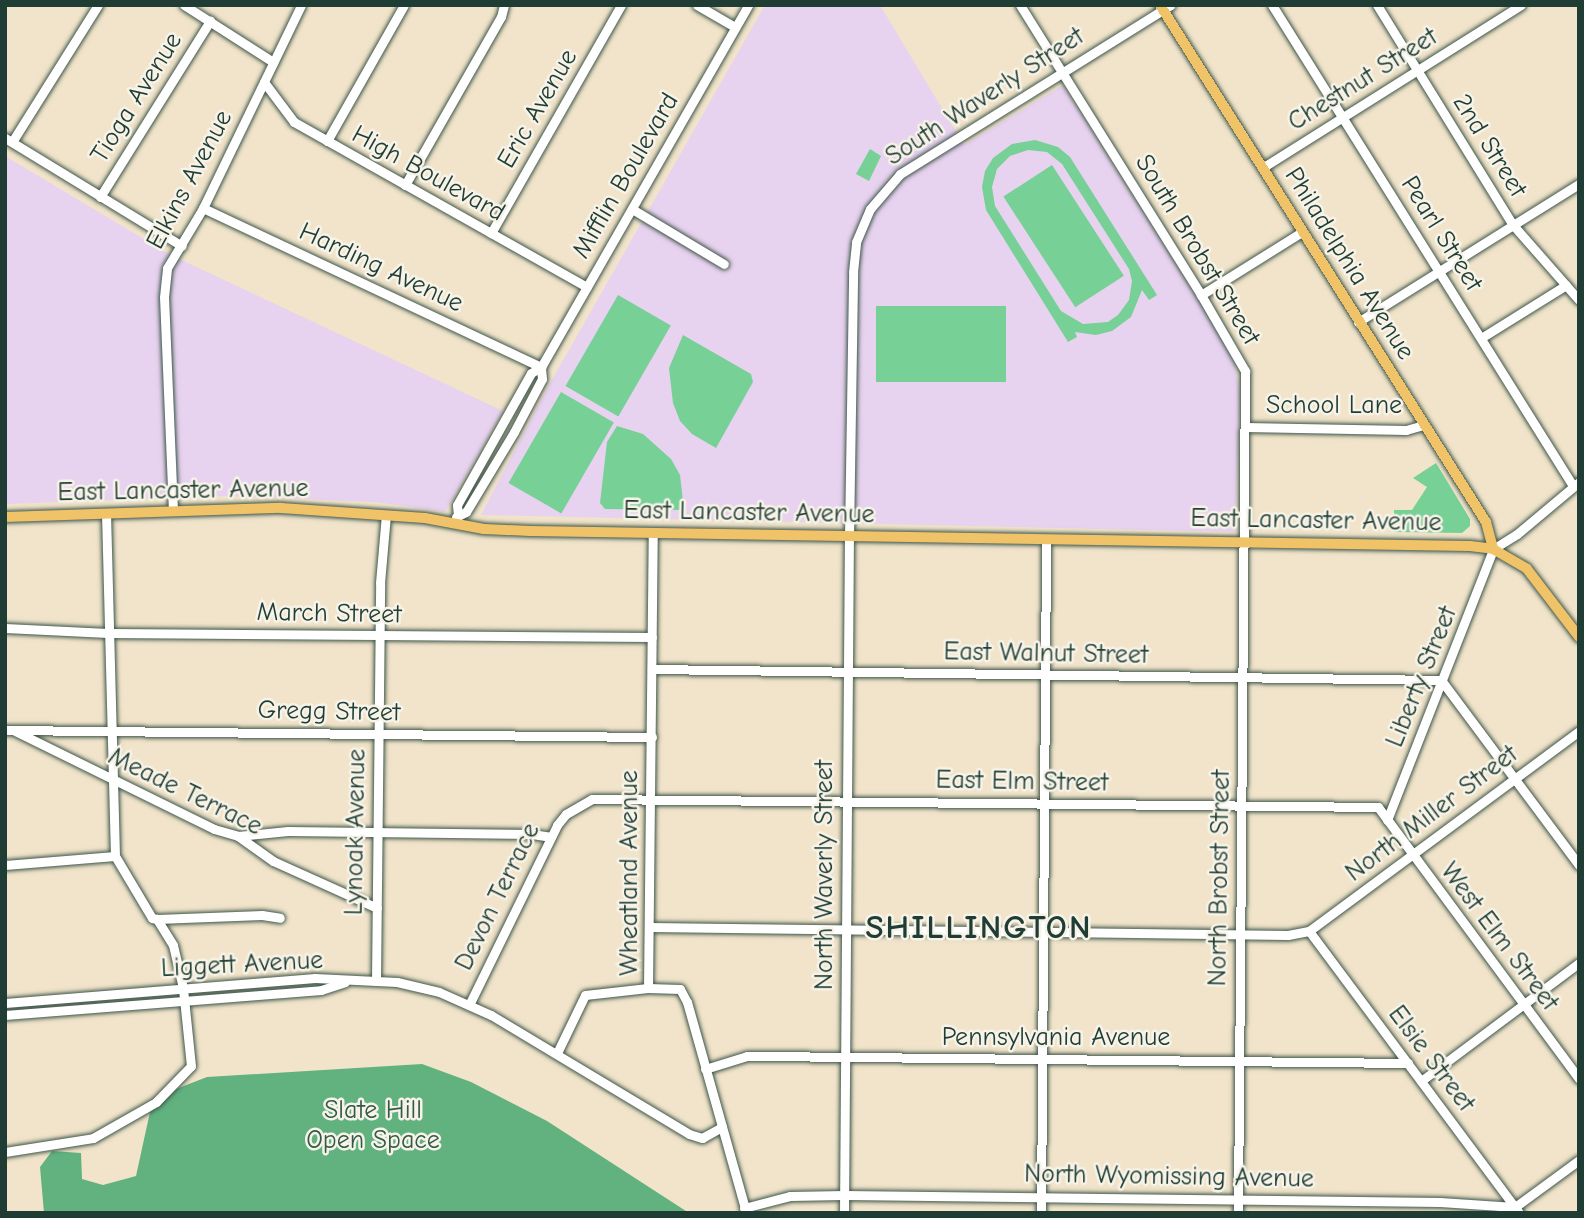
<!DOCTYPE html>
<style>
body{margin:0}
#map{position:relative;width:1584px;height:1218px;overflow:hidden;background:#f1e4ca;font-family:"Comic Neue",sans-serif}
div>[style]{position:absolute}
.built>*{inset:0;background:#e7d2ef}
.green>*{inset:0;background:#77d096;transform-origin:0 0}
.forest>*{inset:0;background:#61b27f}
.roads{filter:drop-shadow(0 0 2px #3e564a) drop-shadow(0 0 2px #3e564a)}
.minor>*{height:9px;margin:-4.5px;padding:0 4.5px;transform-origin:4.5px;border-radius:4.5px;background:#fff}
.major>*{height:10px;margin:-5px;padding:0 5px;transform-origin:5px;border-radius:5px;background:#f0c369}
span{translate:-50% -50%;white-space:nowrap;text-align:center;line-height:1.15;-webkit-text-stroke:5px #f7f3e8;paint-order:stroke}
.street-label{font-size:26px;color:#1f3d34}
.park-label{font-size:26px;color:#315a48}
.district-label{font-size:33px;color:#1f3d34;font-weight:700;letter-spacing:2px}
.frame{position:absolute;inset:0;border:7px solid #1f3d34;pointer-events:none}
</style>
<div id="map">
<div class="built">
<div style="clip-path:polygon(765px 5px,880px 5px,964px 145px,1063px 85px,1233px 355px,1240px 392px,1235px 532px,481px 515px,544px 394px)"></div>
<div style="clip-path:polygon(5px 156px,169px 254px,503px 411px,445px 512px,376px 502px,228px 496px,5px 504px)"></div>
</div>
<div class="green">
<div style="clip-path:polygon(evenodd,1035px 140px,1058px 147px,1070px 157px,1157px 295px,1149px 300px,1142px 290px,1131px 317px,1112px 331px,1096px 335px,1075px 332px,1077px 337px,1068px 342px,986px 210px,982px 187px,985px 171px,993px 158px,1012px 144px,1035px 140px,1028px 150px,1047px 152px,1062px 164px,1129px 269px,1132px 281px,1129px 300px,1118px 315px,1108px 322px,1083px 324px,1061px 311px,995px 206px,992px 187px,997px 169px,1010px 156px,1028px 150px)"></div>
<div style="clip-path:polygon(870px 149px,881px 156px,869px 181px,856px 174px)"></div>
<div style="left:1052px;top:165px;width:132px;height:58px;rotate:57deg"></div>
<div style="left:618px;top:295px;width:61px;height:105px;rotate:30deg"></div>
<div style="left:876px;top:306px;width:130px;height:76px"></div>
<div style="clip-path:polygon(683px 335px,751px 374px,753px 382px,716px 448px,692px 434px,680px 421px,673px 403px,669px 368px)"></div>
<div style="left:561px;top:392px;width:61px;height:105px;rotate:30deg"></div>
<div style="clip-path:polygon(617px 426px,643px 434px,671px 459px,680px 475px,684px 510px,605px 509px,600px 503px,607px 442px)"></div>
<div style="clip-path:polygon(1436px 463px,1470px 519px,1470px 526px,1462px 533px,1394px 532px,1394px 510px,1412px 510px,1427px 487px,1413px 478px)"></div>
</div>
<div class="forest">
<div style="clip-path:polygon(422px 1064px,471px 1082px,547px 1121px,689px 1213px,44px 1213px,40px 1167px,52px 1151px,81px 1153px,82px 1179px,103px 1185px,136px 1176px,150px 1112px,176px 1089px,207px 1077px)"></div>
</div>
<div class="roads">
<div class="minor">
<div style="left:184px;top:5px;width:106px;rotate:32.6deg"></div>
<div style="left:697px;top:5px;width:44px;rotate:30.1deg"></div>
<div style="left:1020px;top:5px;width:342px;rotate:58deg"></div>
<div style="left:1201px;top:295px;width:88px;rotate:59.9deg"></div>
<div style="left:1245px;top:371px;width:842px;rotate:90.48deg"></div>
<div style="left:1272px;top:5px;width:567px;rotate:57.96deg"></div>
<div style="left:1377px;top:5px;width:259px;rotate:58.3deg"></div>
<div style="left:1513px;top:225px;width:100px;rotate:48.7deg"></div>
<div style="left:264px;top:82px;width:50px;rotate:53.1deg"></div>
<div style="left:294px;top:122px;width:336px;rotate:29.4deg"></div>
<div style="left:5px;top:138px;width:207px;rotate:31.4deg"></div>
<div style="left:327px;top:141px;width:156px;rotate:-60.5deg"></div>
<div style="left:12px;top:142px;width:162px;rotate:-57.9deg"></div>
<div style="left:1262px;top:168px;width:306px;rotate:-32.2deg"></div>
<div style="left:405px;top:185px;width:193px;rotate:-60.3deg"></div>
<div style="left:501px;top:17px;width:12px;rotate:-76deg"></div>
<div style="left:100px;top:197px;width:208px;rotate:-58deg"></div>
<div style="left:203px;top:208px;width:374px;rotate:25.2deg"></div>
<div style="left:632px;top:209px;width:107px;rotate:30.9deg"></div>
<div style="left:491px;top:233px;width:262px;rotate:-60.3deg"></div>
<div style="left:1201px;top:295px;width:119px;rotate:-32deg"></div>
<div style="left:1358px;top:322px;width:261px;rotate:-32deg"></div>
<div style="left:1481px;top:338px;width:100px;rotate:-31.9deg"></div>
<div style="left:1245px;top:427px;width:161px;rotate:1.1deg"></div>
<div style="left:1406px;top:430px;width:18px;rotate:-16deg"></div>
<div style="left:173px;top:511px;width:214px;rotate:-92.4deg"></div>
<div style="left:164px;top:297px;width:29px;rotate:-84deg"></div>
<div style="left:167px;top:268px;width:70px;rotate:-59deg"></div>
<div style="left:203px;top:208px;width:225px;rotate:-64.2deg"></div>
<div style="left:458px;top:515px;width:10px;rotate:-96deg"></div>
<div style="left:457px;top:505px;width:151px;rotate:-60.7deg"></div>
<div style="left:531px;top:373px;width:12px;rotate:-31deg"></div>
<div style="left:541px;top:367px;width:417px;rotate:-60.2deg"></div>
<div style="left:456px;top:517px;width:11px;rotate:-27deg"></div>
<div style="left:466px;top:512px;width:93px;rotate:-59deg"></div>
<div style="left:514px;top:432px;width:60px;rotate:-62.2deg"></div>
<div style="left:542px;top:379px;width:12px;rotate:-95deg"></div>
<div style="left:5px;top:628px;width:103px;rotate:2.8deg"></div>
<div style="left:108px;top:633px;width:544px;rotate:0.42deg"></div>
<div style="left:652px;top:669px;width:789px;rotate:0.8deg"></div>
<div style="left:1441px;top:680px;width:231px;rotate:53.3deg"></div>
<div style="left:5px;top:730px;width:647px;rotate:0.62deg"></div>
<div style="left:15px;top:731px;width:222px;rotate:26.2deg"></div>
<div style="left:214px;top:829px;width:25px;rotate:16deg"></div>
<div style="left:238px;top:836px;width:43px;rotate:35.5deg"></div>
<div style="left:273px;top:861px;width:114px;rotate:24.3deg"></div>
<div style="left:1387px;top:820px;width:291px;rotate:-68.6deg"></div>
<div style="left:1493px;top:549px;width:28px;rotate:-32deg"></div>
<div style="left:1517px;top:534px;width:81px;rotate:-40deg"></div>
<div style="left:238px;top:836px;width:50px;rotate:-5.7deg"></div>
<div style="left:288px;top:831px;width:244px;rotate:0.7deg"></div>
<div style="left:532px;top:834px;width:18px;rotate:9deg"></div>
<div style="left:5px;top:865px;width:110px;rotate:-4.7deg"></div>
<div style="left:157px;top:919px;width:105px;rotate:-2.2deg"></div>
<div style="left:262px;top:915px;width:18px;rotate:9deg"></div>
<div style="left:649px;top:927px;width:639px;rotate:0.72deg"></div>
<div style="left:1288px;top:935px;width:21px;rotate:-11deg"></div>
<div style="left:1309px;top:931px;width:336px;rotate:-36.5deg"></div>
<div style="left:1309px;top:931px;width:352px;rotate:53.3deg"></div>
<div style="left:376px;top:981px;width:398px;rotate:-89.4deg"></div>
<div style="left:380px;top:583px;width:68px;rotate:-85deg"></div>
<div style="left:648px;top:988px;width:454px;rotate:-89.4deg"></div>
<div style="left:5px;top:1003px;width:311px;rotate:-4.6deg"></div>
<div style="left:315px;top:978px;width:82px;rotate:2.8deg"></div>
<div style="left:397px;top:982px;width:43px;rotate:13.4deg"></div>
<div style="left:439px;top:992px;width:57px;rotate:23.9deg"></div>
<div style="left:491px;top:1015px;width:231px;rotate:31deg"></div>
<div style="left:689px;top:1134px;width:14px;rotate:17deg"></div>
<div style="left:702px;top:1138px;width:23px;rotate:-29deg"></div>
<div style="left:469px;top:1005px;width:200px;rotate:-63.9deg"></div>
<div style="left:557px;top:825px;width:14px;rotate:-51deg"></div>
<div style="left:566px;top:814px;width:30px;rotate:-30deg"></div>
<div style="left:592px;top:799px;width:786px;rotate:0.58deg"></div>
<div style="left:1378px;top:807px;width:338px;rotate:53.5deg"></div>
<div style="left:5px;top:1015px;width:317px;rotate:-4.5deg"></div>
<div style="left:321px;top:990px;width:25px;rotate:-18deg"></div>
<div style="left:557px;top:1053px;width:64px;rotate:-64.2deg"></div>
<div style="left:585px;top:995px;width:63px;rotate:-6.3deg"></div>
<div style="left:648px;top:988px;width:32px;rotate:2deg"></div>
<div style="left:680px;top:989px;width:15px;rotate:62deg"></div>
<div style="left:687px;top:1002px;width:218px;rotate:74.3deg"></div>
<div style="left:705px;top:1069px;width:44px;rotate:-17.2deg"></div>
<div style="left:747px;top:1056px;width:15px"></div>
<div style="left:762px;top:1056px;width:646px;rotate:0.62deg"></div>
<div style="left:1421px;top:1081px;width:197px;rotate:-36.8deg"></div>
<div style="left:5px;top:1152px;width:89px;rotate:-9deg"></div>
<div style="left:93px;top:1138px;width:73px;rotate:-29.7deg"></div>
<div style="left:156px;top:1102px;width:50px;rotate:-45.8deg"></div>
<div style="left:191px;top:1066px;width:78px;rotate:-95.9deg"></div>
<div style="left:183px;top:988px;width:44px;rotate:-103.1deg"></div>
<div style="left:173px;top:945px;width:31px;rotate:-122deg"></div>
<div style="left:157px;top:919px;width:5px;rotate:-169deg"></div>
<div style="left:152px;top:918px;width:72px;rotate:-120.8deg"></div>
<div style="left:115px;top:856px;width:343px;rotate:-91.5deg"></div>
<div style="left:744px;top:1208px;width:48px;rotate:-14.6deg"></div>
<div style="left:790px;top:1196px;width:54px;rotate:-1.1deg"></div>
<div style="left:844px;top:1195px;width:596px;rotate:0.67deg"></div>
<div style="left:1440px;top:1202px;width:75px;rotate:3.8deg"></div>
<div style="left:1515px;top:1207px;width:79px;rotate:-36.3deg"></div>
<div style="left:844px;top:1213px;width:676px;rotate:-89.58deg"></div>
<div style="left:849px;top:537px;width:265px;rotate:-89.1deg"></div>
<div style="left:853px;top:272px;width:30px;rotate:-84deg"></div>
<div style="left:856px;top:242px;width:36px;rotate:-67deg"></div>
<div style="left:870px;top:209px;width:46px;rotate:-49.4deg"></div>
<div style="left:900px;top:174px;width:319px;rotate:-32deg"></div>
<div style="left:1041px;top:1213px;width:673px;rotate:-89.57deg"></div>
</div>
<div class="major">
<div style="left:1160px;top:5px;width:611px;rotate:57.77deg"></div>
<div style="left:1486px;top:522px;width:28px;rotate:75deg"></div>
<div style="left:5px;top:517px;width:276px;rotate:-1.9deg"></div>
<div style="left:281px;top:508px;width:144px;rotate:4deg"></div>
<div style="left:425px;top:518px;width:60px;rotate:10.6deg"></div>
<div style="left:484px;top:529px;width:46px;rotate:2.5deg"></div>
<div style="left:530px;top:531px;width:940px;rotate:0.91deg"></div>
<div style="left:1470px;top:546px;width:23px;rotate:7deg"></div>
<div style="left:1493px;top:549px;width:39px;rotate:30deg"></div>
<div style="left:1527px;top:569px;width:86px;rotate:52.6deg"></div>
</div>
</div>
<div class="street-label">
<span style="left:1363px;top:80px;rotate:-32deg">Chestnut Street</span>
<span style="left:985px;top:97px;rotate:-33deg">South Waverly Street</span>
<span style="left:137px;top:98px;rotate:-58deg">Tioga Avenue</span>
<span style="left:538px;top:109px;rotate:-60deg">Eric Avenue</span>
<span style="left:1489px;top:146px;rotate:58deg">2nd Street</span>
<span style="left:428px;top:174px;rotate:29deg">High Boulevard</span>
<span style="left:626px;top:176px;rotate:-60deg">Mifflin Boulevard</span>
<span style="left:190px;top:180px;rotate:-62deg">Elkins Avenue</span>
<span style="left:1441px;top:234px;rotate:58deg">Pearl Street</span>
<span style="left:1197px;top:250px;rotate:59deg">South Brobst Street</span>
<span style="left:1349px;top:264px;rotate:58deg">Philadelphia Avenue</span>
<span style="left:381px;top:268px;rotate:25deg">Harding Avenue</span>
<span style="left:1334px;top:406px">School Lane</span>
<span style="left:183px;top:491px;rotate:-1deg">East Lancaster Avenue</span>
<span style="left:749px;top:513px;rotate:1deg">East Lancaster Avenue</span>
<span style="left:1316px;top:521px;rotate:1deg">East Lancaster Avenue</span>
<span style="left:329px;top:614px;rotate:1deg">March Street</span>
<span style="left:1046px;top:654px;rotate:1deg">East Walnut Street</span>
<span style="left:1422px;top:677px;rotate:-68deg">Liberty Street</span>
<span style="left:329px;top:712px;rotate:1deg">Gregg Street</span>
<span style="left:1022px;top:782px;rotate:1deg">East Elm Street</span>
<span style="left:185px;top:792px;rotate:26deg">Meade Terrace</span>
<span style="left:1432px;top:814px;rotate:-37deg">North Miller Street</span>
<span style="left:356px;top:832px;rotate:-89deg">Lynoak Avenue</span>
<span style="left:630px;top:873px;rotate:-90deg">Wheatland Avenue</span>
<span style="left:825px;top:875px;rotate:-90deg">North Waverly Street</span>
<span style="left:1220px;top:878px;rotate:-89deg">North Brobst Street</span>
<span style="left:498px;top:897px;rotate:-64deg">Devon Terrace</span>
<span style="left:1499px;top:937px;rotate:53deg">West Elm Street</span>
<span style="left:242px;top:965px;rotate:-3deg">Liggett Avenue</span>
<span style="left:1056px;top:1038px">Pennsylvania Avenue</span>
<span style="left:1431px;top:1059px;rotate:53deg">Elsie Street</span>
<span style="left:1169px;top:1177px;rotate:1deg">North Wyomissing Avenue</span>
</div>
<div class="park-label">
<span style="left:373px;top:1126px">Slate Hill<br>Open Space</span>
</div>
<div class="district-label">
<span style="left:979px;top:928px">SHILLINGTON</span>
</div>
<div class="frame"></div>
</div>
